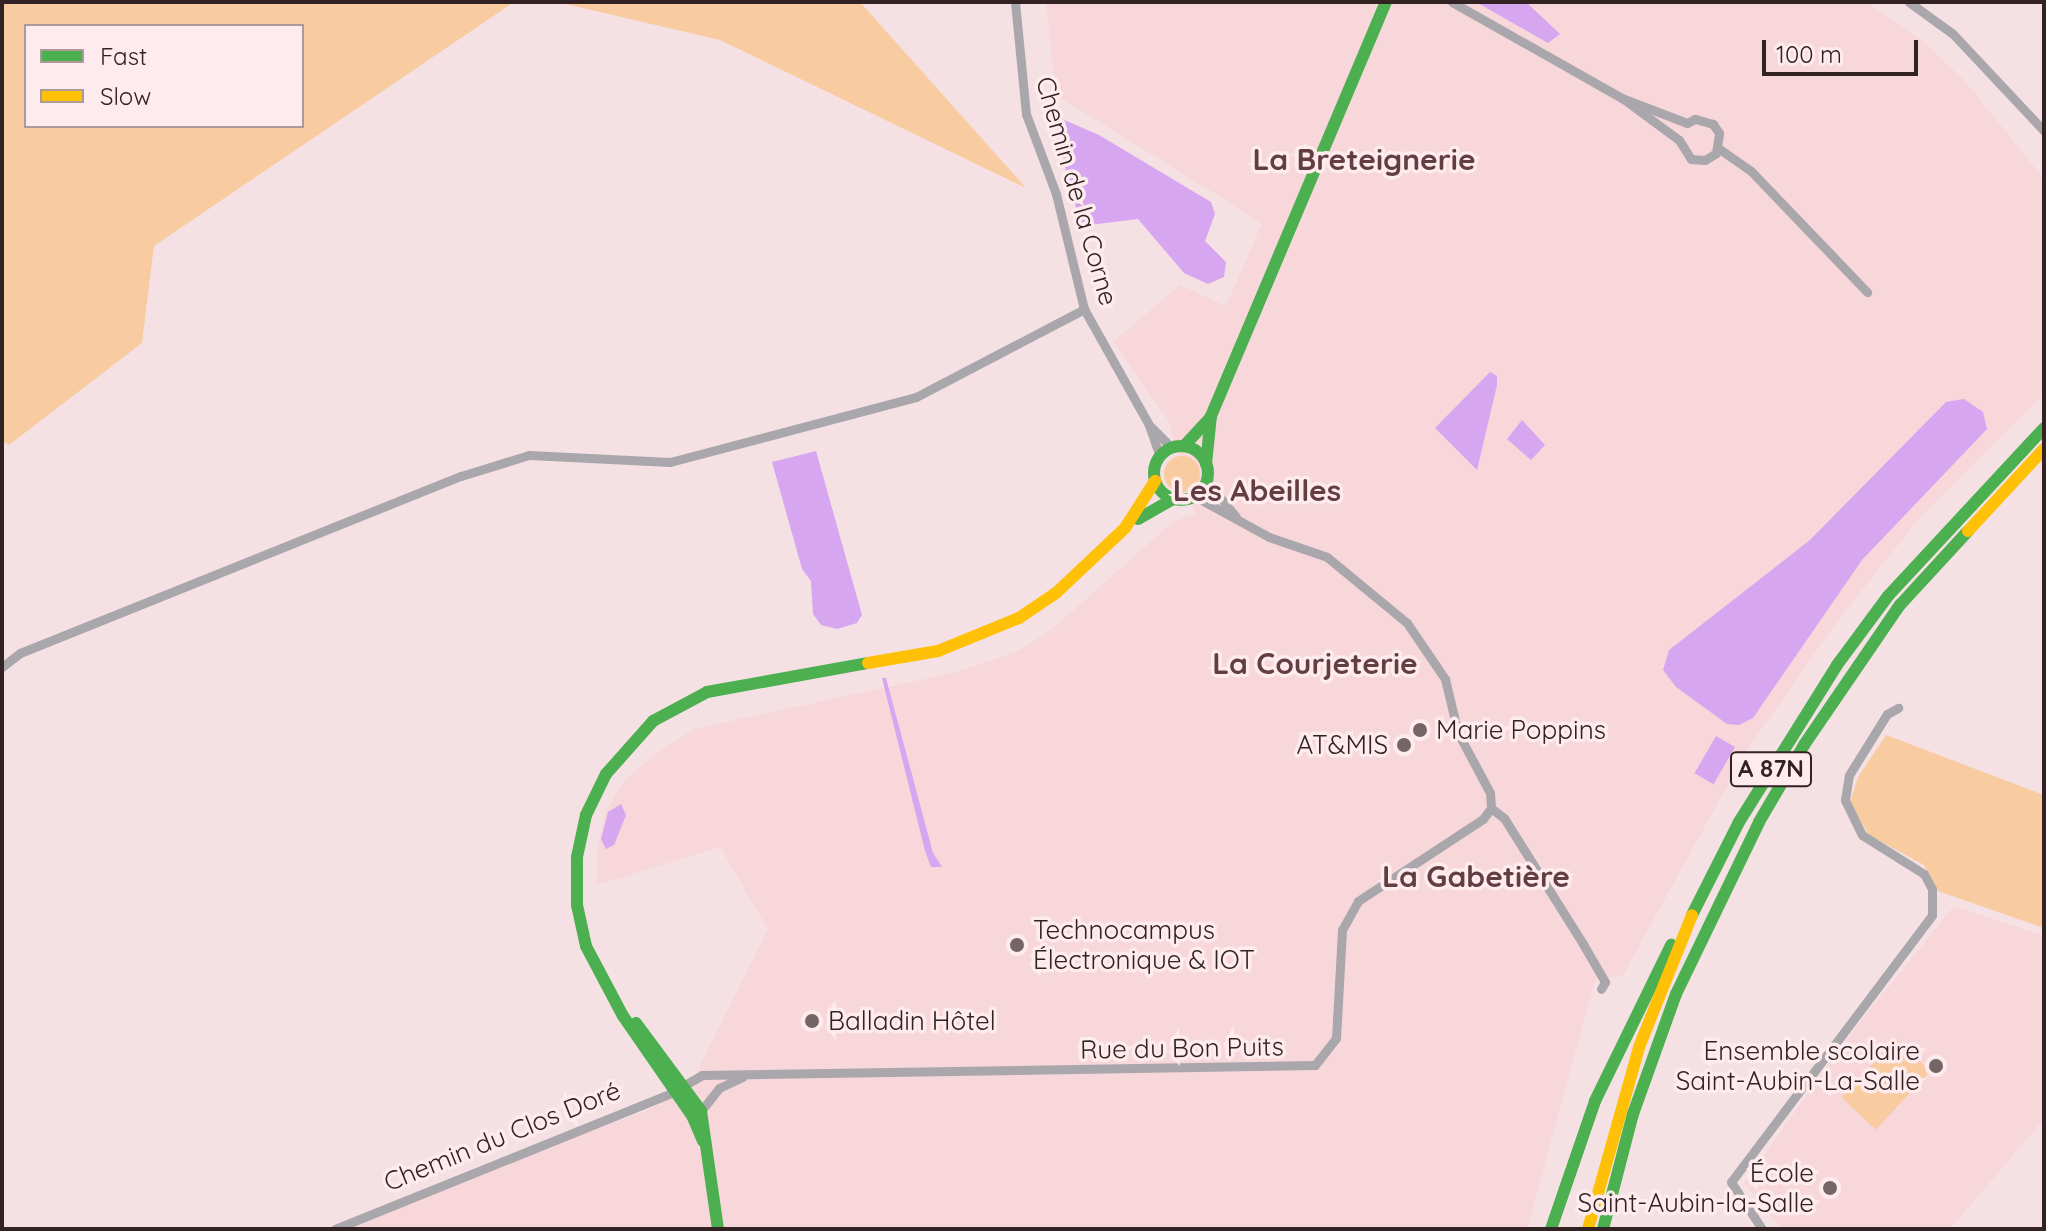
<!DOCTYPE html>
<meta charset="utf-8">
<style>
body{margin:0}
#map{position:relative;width:2046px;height:1231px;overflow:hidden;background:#f5e1e3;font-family:Quicksand,sans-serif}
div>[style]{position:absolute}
.built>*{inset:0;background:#f7d7da}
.green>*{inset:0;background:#f8cba1;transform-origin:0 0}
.round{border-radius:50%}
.water>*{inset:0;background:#d7a6f0;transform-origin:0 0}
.street>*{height:9px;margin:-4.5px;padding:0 4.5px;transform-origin:4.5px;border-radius:4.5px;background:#aaa7ac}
.fast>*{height:12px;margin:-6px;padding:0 6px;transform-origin:6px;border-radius:6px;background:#4caf50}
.fast>.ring{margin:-6px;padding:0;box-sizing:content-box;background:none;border:12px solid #4caf50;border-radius:50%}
.slow>*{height:12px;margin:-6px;padding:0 6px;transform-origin:6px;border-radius:6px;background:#ffc107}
.dots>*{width:22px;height:22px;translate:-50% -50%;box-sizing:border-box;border:4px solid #feebed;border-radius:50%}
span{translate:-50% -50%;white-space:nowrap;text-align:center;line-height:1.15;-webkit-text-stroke:7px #feebed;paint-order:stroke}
.shield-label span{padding:2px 6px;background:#feebed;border:2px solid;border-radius:6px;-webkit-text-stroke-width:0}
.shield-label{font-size:24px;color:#322224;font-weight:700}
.street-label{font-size:26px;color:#322224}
.poi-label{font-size:26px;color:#322224}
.left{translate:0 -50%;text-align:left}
.right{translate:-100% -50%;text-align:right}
.quarter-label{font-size:30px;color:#623e43;font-weight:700}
.frame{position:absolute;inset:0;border:4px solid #322224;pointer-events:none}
.legend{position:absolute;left:24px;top:24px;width:280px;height:104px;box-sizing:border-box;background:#feebed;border:2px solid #ac9b9d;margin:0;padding:10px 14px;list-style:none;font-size:24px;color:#322224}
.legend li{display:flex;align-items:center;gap:16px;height:40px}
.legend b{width:40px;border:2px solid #ac9b9d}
.scale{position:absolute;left:1762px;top:40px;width:156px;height:36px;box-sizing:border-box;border:4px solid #322224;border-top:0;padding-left:10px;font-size:24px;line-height:28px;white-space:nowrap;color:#322224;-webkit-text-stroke:6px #feebed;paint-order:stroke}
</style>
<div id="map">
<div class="built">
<div style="clip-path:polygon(1046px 2px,1866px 2px,1925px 43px,1965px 81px,2044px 179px,2044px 395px,1921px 516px,1836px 623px,1747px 750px,1623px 975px,1595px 980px,1527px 1229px,337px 1229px,383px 1206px,646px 1111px,688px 1090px,768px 929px,720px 847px,597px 885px,597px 848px,607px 808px,628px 777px,653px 756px,694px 729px,957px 672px,1020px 650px,1051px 630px,1174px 521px,1195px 514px,1168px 420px,1113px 342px,1180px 285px,1226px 306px,1262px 223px,1056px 95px)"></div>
<div style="clip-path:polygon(1954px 906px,2044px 936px,2044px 1119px,1950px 1229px,1781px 1229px,1744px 1183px,1852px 1032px)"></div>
</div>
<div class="green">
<div style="clip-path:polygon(evenodd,2px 2px,514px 2px,154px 246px,142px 343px,9px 445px,2px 441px,2px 2px,302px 26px,302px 126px,26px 126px,26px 26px,302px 26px)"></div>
<div style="clip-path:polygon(557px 2px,860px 2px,1026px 188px,720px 40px)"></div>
<div class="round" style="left:1164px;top:456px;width:36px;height:36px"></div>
<div style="clip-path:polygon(1886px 735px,2044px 795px,2044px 928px,1938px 891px,1924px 865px,1869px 835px,1850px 803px,1858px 777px)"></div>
<div style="left:1896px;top:1039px;width:47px;height:80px;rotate:43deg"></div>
</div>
<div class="water">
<div style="clip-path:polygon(1476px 2px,1526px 2px,1560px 34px,1548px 43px)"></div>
<div style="clip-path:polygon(1062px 119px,1099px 135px,1211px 202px,1215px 214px,1205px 241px,1226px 262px,1224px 277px,1208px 284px,1184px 273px,1138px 219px,1081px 226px,1058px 141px,1057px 127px)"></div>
<div style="clip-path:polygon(1490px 372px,1497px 376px,1497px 385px,1477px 470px,1435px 428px)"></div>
<div style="clip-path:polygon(1964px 399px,1983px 412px,1987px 429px,1862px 560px,1753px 718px,1739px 725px,1727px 724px,1676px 687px,1663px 670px,1669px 650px,1810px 540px,1946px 402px)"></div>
<div style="clip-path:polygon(1522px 420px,1545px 445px,1531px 460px,1507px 439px)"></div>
<div style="clip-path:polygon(816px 451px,862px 615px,857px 623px,837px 629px,821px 625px,813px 614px,811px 581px,802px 569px,772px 462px)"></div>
<div style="clip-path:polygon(882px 678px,886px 678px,933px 853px,942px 867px,931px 867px,925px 851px)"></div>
<div style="left:1716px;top:736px;width:22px;height:43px;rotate:30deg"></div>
<div style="clip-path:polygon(621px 804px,626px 815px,614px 845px,606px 849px,601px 839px,608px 812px)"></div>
</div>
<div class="street">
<div style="left:1015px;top:2px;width:113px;rotate:84.4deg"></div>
<div style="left:1026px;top:114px;width:85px;rotate:69.4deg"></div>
<div style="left:1056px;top:194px;width:118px;rotate:76.3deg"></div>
<div style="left:1084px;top:309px;width:133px;rotate:60.7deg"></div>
<div style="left:1149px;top:425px;width:34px;rotate:71deg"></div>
<div style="left:1452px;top:2px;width:195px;rotate:29.5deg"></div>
<div style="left:1622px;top:98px;width:71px;rotate:36.4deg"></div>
<div style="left:1679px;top:140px;width:22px;rotate:58deg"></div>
<div style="left:1691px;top:159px;width:14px;rotate:4deg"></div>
<div style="left:1705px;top:160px;width:13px;rotate:-32deg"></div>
<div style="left:1716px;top:153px;width:20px;rotate:-81deg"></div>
<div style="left:1719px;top:133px;width:11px;rotate:-124deg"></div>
<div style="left:1713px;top:124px;width:19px;rotate:-164deg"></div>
<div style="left:1695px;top:119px;width:9px;rotate:153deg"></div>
<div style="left:1687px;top:123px;width:70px;rotate:-159deg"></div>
<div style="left:1909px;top:2px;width:54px;rotate:36deg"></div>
<div style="left:1953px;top:34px;width:133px;rotate:46.8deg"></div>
<div style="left:1718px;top:148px;width:40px;rotate:34.9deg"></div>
<div style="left:1751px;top:171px;width:168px;rotate:46.2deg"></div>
<div style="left:1151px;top:427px;width:30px;rotate:45deg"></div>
<div style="left:1207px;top:481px;width:46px;rotate:51.1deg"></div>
<div style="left:1196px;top:497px;width:83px;rotate:28.7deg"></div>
<div style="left:1269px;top:537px;width:61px;rotate:19deg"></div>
<div style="left:1327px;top:557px;width:104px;rotate:39.5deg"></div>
<div style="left:1407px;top:623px;width:68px;rotate:55.8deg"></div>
<div style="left:1445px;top:679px;width:56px;rotate:76.5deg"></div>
<div style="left:1458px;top:733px;width:68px;rotate:61.9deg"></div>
<div style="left:1490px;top:793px;width:15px;rotate:86deg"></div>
<div style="left:2px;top:667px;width:23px;rotate:-38deg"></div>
<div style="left:20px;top:653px;width:475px;rotate:-21.9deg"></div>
<div style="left:461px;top:476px;width:71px;rotate:-17.2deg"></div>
<div style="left:529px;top:455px;width:141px;rotate:2.8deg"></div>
<div style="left:670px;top:462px;width:254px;rotate:-14.8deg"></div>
<div style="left:916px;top:397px;width:190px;rotate:-27.6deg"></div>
<div style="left:1491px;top:808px;width:16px;rotate:38deg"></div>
<div style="left:1504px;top:818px;width:149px;rotate:57.9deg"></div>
<div style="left:1583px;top:944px;width:44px;rotate:59.9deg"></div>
<div style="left:1605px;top:982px;width:8px;rotate:120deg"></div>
<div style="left:701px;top:1111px;width:29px;rotate:-52deg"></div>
<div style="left:719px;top:1088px;width:26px;rotate:-25deg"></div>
<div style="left:335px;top:1229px;width:362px;rotate:-22deg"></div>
<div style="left:671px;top:1093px;width:36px;rotate:-30deg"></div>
<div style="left:702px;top:1075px;width:613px;rotate:-0.93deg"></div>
<div style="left:1315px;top:1065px;width:34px;rotate:-52deg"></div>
<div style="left:1336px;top:1038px;width:108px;rotate:-86.8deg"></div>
<div style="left:1342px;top:930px;width:33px;rotate:-61deg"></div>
<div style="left:1358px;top:901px;width:149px;rotate:-33.3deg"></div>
<div style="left:1483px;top:819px;width:14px;rotate:-54deg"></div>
<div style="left:1762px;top:1229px;width:56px;rotate:-123.4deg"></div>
<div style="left:1731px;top:1182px;width:334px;rotate:-53deg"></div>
<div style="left:1932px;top:915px;width:26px;rotate:-90deg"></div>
<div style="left:1932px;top:889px;width:17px;rotate:-118deg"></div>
<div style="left:1924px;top:874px;width:73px;rotate:-147.8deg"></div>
<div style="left:1862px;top:835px;width:39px;rotate:-116deg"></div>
<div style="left:1845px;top:800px;width:25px;rotate:-81deg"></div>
<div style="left:1849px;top:775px;width:72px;rotate:-58.1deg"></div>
<div style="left:1887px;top:714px;width:13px;rotate:-29deg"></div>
</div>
<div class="fast">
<div style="left:1184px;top:446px;width:37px;rotate:-47deg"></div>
<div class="ring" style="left:1154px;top:446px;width:42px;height:42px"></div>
<div style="left:1206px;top:464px;width:48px;rotate:-84.1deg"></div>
<div style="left:1211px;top:416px;width:449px;rotate:-67.1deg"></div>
<div style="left:1138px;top:519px;width:40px;rotate:-29.7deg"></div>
<div style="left:1692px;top:915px;width:104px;rotate:-63.2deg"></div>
<div style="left:1739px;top:822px;width:185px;rotate:-58deg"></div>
<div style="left:1837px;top:665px;width:86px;rotate:-53.5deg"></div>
<div style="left:1888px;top:596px;width:229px;rotate:-47.1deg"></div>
<div style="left:636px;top:1023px;width:109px;rotate:53.5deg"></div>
<div style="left:701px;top:1111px;width:119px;rotate:81.8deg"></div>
<div style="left:703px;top:1141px;width:26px;rotate:-113deg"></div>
<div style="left:693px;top:1117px;width:123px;rotate:-124.7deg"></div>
<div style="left:623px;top:1016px;width:79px;rotate:-117.9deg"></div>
<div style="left:586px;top:946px;width:42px;rotate:-102.4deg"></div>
<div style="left:577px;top:905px;width:48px;rotate:-90deg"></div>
<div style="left:577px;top:857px;width:43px;rotate:-77.9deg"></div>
<div style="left:586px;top:815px;width:46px;rotate:-64deg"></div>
<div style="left:606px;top:774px;width:71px;rotate:-48.4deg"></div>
<div style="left:653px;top:721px;width:61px;rotate:-28.2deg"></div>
<div style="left:707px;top:692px;width:164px;rotate:-10.2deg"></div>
<div style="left:1551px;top:1229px;width:135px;rotate:-71deg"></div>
<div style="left:1595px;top:1101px;width:174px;rotate:-64deg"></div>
<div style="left:1603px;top:1229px;width:119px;rotate:-75.4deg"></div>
<div style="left:1633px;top:1114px;width:127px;rotate:-70.3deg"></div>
<div style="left:1676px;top:994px;width:191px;rotate:-64.2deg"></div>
<div style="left:1759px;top:822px;width:89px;rotate:-59.7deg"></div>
<div style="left:1804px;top:745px;width:170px;rotate:-55.6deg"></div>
<div style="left:1900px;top:605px;width:100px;rotate:-47.4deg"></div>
</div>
<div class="slow">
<div style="left:1968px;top:531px;width:112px;rotate:-47.2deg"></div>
<div style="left:868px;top:663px;width:71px;rotate:-9.7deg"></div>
<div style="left:938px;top:651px;width:87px;rotate:-22.2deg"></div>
<div style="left:1019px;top:618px;width:45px;rotate:-34deg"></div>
<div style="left:1056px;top:593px;width:95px;rotate:-43.3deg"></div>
<div style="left:1125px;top:528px;width:56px;rotate:-57.4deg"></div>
<div style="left:1588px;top:1229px;width:189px;rotate:-74.3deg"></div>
<div style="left:1639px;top:1047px;width:142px;rotate:-68.1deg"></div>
</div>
<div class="dots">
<div style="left:1420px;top:730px;background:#766567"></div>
<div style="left:1404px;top:745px;background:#766567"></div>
<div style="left:1017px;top:945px;background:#766567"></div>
<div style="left:812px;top:1021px;background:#766567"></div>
<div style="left:1936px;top:1066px;background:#766567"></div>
<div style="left:1830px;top:1188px;background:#766567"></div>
</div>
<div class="shield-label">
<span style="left:1771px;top:769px">A 87N</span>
</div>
<div class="street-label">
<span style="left:1077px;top:191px;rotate:74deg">Chemin de la Corne</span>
<span style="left:1182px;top:1048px;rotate:-1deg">Rue du Bon Puits</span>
<span style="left:502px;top:1136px;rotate:-22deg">Chemin du Clos Doré</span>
</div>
<div class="poi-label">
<span class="left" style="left:1436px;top:730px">Marie Poppins</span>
<span class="right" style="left:1388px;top:745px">AT&amp;MIS</span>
<span class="left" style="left:1033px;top:945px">Technocampus<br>Électronique &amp; IOT</span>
<span class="left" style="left:828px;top:1021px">Balladin Hôtel</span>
<span class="right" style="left:1920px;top:1066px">Ensemble scolaire<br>Saint-Aubin-La-Salle</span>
<span class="right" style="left:1814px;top:1188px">École<br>Saint-Aubin-la-Salle</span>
</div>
<div class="quarter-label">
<span style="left:1364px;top:159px">La Breteignerie</span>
<span style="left:1257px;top:490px">Les Abeilles</span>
<span style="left:1315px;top:663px">La Courjeterie</span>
<span style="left:1476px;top:876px">La Gabetière</span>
</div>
<div class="frame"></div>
<ul class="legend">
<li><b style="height:10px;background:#4caf50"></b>Fast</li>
<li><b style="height:10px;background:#ffc107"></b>Slow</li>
</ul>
<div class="scale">100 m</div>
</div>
